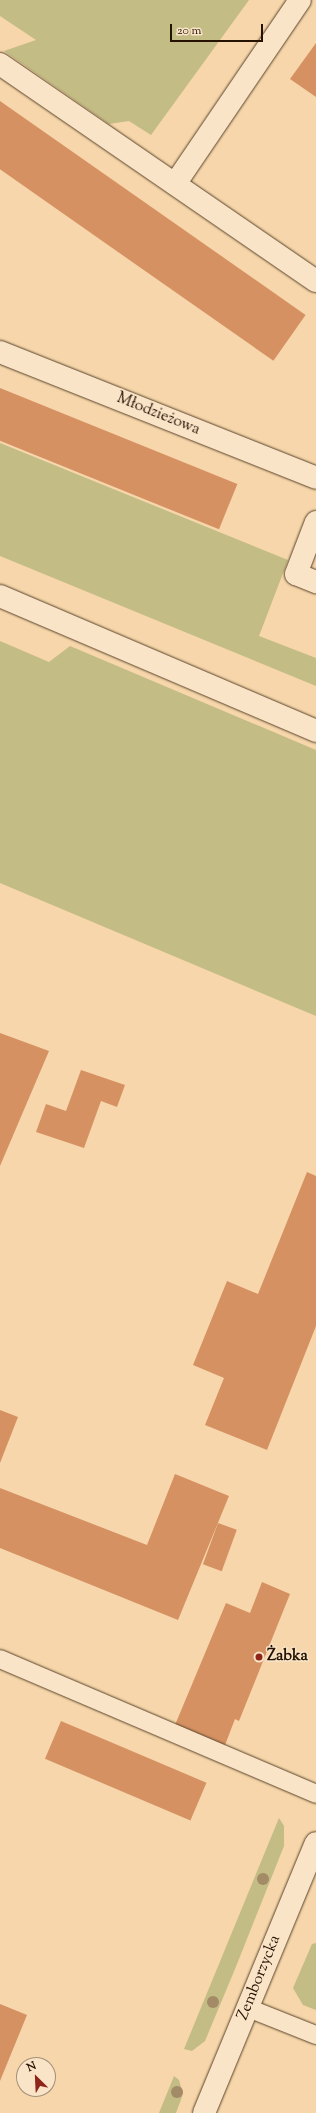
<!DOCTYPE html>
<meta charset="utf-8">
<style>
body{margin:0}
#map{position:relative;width:316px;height:2113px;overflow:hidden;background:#f6d6aa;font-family:"Sorts Mill Goudy",serif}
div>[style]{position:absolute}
.green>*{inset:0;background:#c3bc84}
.building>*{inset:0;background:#d69163;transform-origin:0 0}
.roads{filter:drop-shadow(0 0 1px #5a432a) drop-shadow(0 0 1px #5a432a)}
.lane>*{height:18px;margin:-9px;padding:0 9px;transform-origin:9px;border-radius:9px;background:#f9e4c8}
.street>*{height:22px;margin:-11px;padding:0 11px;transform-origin:11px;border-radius:11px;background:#f9e4c8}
.secondary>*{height:22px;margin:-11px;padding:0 11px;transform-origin:11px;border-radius:11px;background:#f9e4c8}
.trees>*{width:12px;height:12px;margin:-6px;border-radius:50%;background:#a28b66}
.dots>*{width:11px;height:11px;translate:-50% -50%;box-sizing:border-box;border:2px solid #f9e4c8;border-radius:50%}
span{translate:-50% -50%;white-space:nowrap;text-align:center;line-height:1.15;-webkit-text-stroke:3px #f9e4c8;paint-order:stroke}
.street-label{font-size:16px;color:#261200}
.poi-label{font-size:16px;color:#261200;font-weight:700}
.left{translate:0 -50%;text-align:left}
.north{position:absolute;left:16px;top:2057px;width:40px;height:40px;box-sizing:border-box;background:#f9e4c8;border:1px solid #a59078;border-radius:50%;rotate:336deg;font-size:11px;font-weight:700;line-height:16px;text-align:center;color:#261200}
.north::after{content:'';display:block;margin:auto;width:14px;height:18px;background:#8f2418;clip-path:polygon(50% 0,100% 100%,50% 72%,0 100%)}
.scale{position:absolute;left:170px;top:24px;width:93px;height:18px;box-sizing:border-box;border:2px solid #261200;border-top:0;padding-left:5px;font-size:12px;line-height:14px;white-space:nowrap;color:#261200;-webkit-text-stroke:3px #f9e4c8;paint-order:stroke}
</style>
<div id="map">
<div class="green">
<div style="clip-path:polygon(0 0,249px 0,151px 135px,129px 121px,109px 124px,4px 51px,36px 40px,0 16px)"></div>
<div style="clip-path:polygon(0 443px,288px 560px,259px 636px,316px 658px,316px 686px,0 556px)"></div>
<div style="clip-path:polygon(0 641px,49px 662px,70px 646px,316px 750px,316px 1016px,0 883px)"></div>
<div style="clip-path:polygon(279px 1818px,284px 1826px,284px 1846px,235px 1969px,205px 2041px,192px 2051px,184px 2049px)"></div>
<div style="clip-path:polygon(316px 1943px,316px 2010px,303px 2005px,293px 1988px,312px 1944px)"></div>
<div style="clip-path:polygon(174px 2076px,179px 2080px,183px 2094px,176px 2113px,159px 2113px)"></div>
</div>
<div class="building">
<div style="clip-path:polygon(316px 43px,316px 97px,290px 79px)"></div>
<div style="left:0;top:101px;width:373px;height:56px;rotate:35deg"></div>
<div style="left:0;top:388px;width:256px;height:49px;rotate:22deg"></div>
<div style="clip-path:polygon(0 1033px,49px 1051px,0 1166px)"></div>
<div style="clip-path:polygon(81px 1070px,125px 1085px,117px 1107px,101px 1101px,84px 1148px,36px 1132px,46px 1104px,66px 1111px)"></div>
<div style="clip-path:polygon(307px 1172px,316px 1176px,316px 1326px,267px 1450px,205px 1425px,224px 1378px,193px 1365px,227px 1281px,258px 1294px)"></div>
<div style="clip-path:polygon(0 1410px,18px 1417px,0 1463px)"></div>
<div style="clip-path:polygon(175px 1474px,229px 1496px,178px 1620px,0 1548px,0 1488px,147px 1545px)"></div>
<div style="left:218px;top:1523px;width:20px;height:44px;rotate:20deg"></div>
<div style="clip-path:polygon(262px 1582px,290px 1594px,239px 1721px,235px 1719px,225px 1745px,175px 1725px,226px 1603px,250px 1613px)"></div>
<div style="left:61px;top:1721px;width:158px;height:41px;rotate:23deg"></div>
<div style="clip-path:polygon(0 2004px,27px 2015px,0 2081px)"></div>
</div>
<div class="roads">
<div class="lane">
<div style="left:0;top:1659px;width:344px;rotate:23.1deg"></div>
<div style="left:248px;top:2008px;width:73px;rotate:21.7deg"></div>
</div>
<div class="street">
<div style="left:0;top:64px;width:383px;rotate:34.5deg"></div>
<div style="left:175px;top:184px;width:222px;rotate:-55.8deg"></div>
<div style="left:0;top:352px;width:340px;rotate:21.7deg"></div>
<div style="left:316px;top:522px;width:56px;rotate:111deg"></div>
<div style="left:296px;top:574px;width:22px;rotate:22deg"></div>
<div style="left:0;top:596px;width:344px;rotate:23.1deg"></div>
</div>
<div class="secondary">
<div style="left:204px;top:2113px;width:292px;rotate:-67.5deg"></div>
</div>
</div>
<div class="trees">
<div style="left:263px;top:1879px"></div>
<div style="left:213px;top:2002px"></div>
<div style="left:177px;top:2092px"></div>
</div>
<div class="dots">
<div style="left:259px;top:1657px;background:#8f2418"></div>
</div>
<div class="street-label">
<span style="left:158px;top:415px;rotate:22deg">Młodzieżowa</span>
<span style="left:260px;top:1978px;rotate:-68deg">Zemborzycka</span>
</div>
<div class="poi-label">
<span class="left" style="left:267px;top:1657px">Żabka</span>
</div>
<div class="north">N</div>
<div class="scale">20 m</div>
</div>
